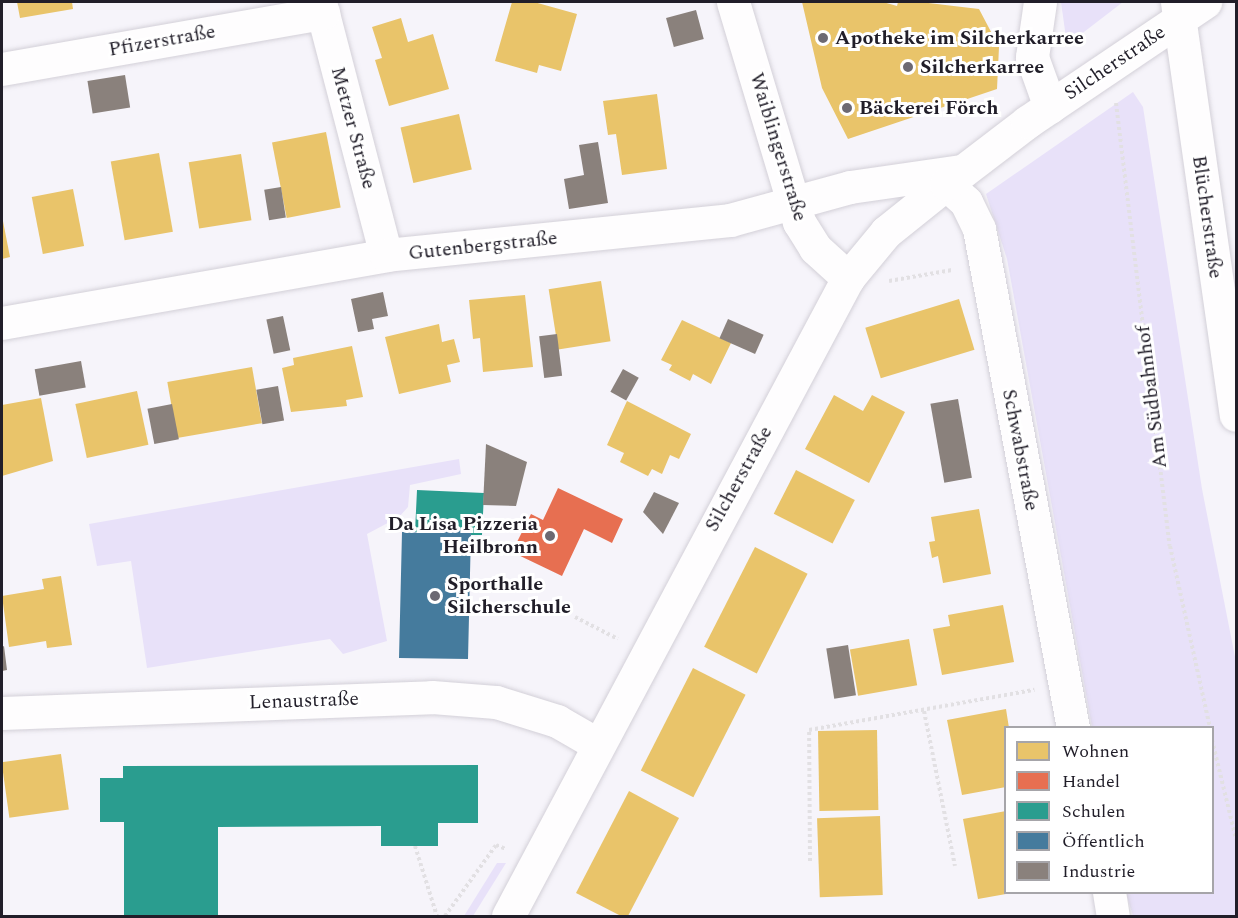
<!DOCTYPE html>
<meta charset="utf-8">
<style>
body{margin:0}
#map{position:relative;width:1238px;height:918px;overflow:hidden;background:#f6f4fa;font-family:Spectral,serif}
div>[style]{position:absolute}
.green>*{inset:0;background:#e8e1f9}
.homes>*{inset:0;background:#e9c46a;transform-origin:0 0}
.shops>*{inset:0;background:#e76f51}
.schools>*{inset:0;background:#2a9d8f}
.public>*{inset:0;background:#457b9d}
.industry>*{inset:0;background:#8a817c;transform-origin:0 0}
.path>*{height:4px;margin-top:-2px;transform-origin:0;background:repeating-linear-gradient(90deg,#e2e0e3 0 3px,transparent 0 6px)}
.roads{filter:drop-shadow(0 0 2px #d3d0d8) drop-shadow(0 0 2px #d3d0d8)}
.minor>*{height:33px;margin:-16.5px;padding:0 16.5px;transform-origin:16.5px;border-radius:16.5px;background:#fefdfe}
.dots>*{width:16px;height:16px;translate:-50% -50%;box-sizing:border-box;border:3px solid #fff;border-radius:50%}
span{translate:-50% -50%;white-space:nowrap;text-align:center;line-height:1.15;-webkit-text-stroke:6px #fff;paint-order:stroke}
.poi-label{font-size:20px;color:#211e29;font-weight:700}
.left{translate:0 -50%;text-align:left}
.right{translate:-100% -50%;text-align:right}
.street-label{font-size:20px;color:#211e29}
.frame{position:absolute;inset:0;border:3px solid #211e29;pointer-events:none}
.legend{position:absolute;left:1004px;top:726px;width:210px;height:168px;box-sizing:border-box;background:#fff;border:2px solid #a6a5a9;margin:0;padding:8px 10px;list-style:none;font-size:18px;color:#211e29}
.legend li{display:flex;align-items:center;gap:12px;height:30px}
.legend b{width:30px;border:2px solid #a6a5a9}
</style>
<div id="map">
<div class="green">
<div style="clip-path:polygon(1061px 2px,1123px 2px,1067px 45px)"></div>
<div style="clip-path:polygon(1133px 92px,1143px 107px,1202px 489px,1236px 662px,1236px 916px,1133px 916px,1126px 893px,1212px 892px,1212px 728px,1092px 727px,1007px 259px,986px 194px)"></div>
<div style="clip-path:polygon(459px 459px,461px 474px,410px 485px,408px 507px,399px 517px,367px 534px,387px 641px,343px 654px,330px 639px,147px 668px,131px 561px,97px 566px,89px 524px)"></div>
<div style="clip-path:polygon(497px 863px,506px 863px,473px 916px,464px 916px)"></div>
</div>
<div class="homes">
<div style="clip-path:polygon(17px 2px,72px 2px,73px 9px,20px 18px)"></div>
<div style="clip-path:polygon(512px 2px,534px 2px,577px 14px,561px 71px,539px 65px,537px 73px,495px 61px)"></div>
<div style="clip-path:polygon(802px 2px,883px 2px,897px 6px,898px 2px,920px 2px,979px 9px,999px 47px,997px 89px,848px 139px,822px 88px)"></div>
<div style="clip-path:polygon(401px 18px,408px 42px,433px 34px,449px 89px,389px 106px,375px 60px,382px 58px,372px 27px)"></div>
<div style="clip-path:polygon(657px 94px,667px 169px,622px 175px,616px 134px,608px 135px,603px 101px)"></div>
<div style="left:459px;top:114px;width:57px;height:60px;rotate:77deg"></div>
<div style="left:326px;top:132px;width:77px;height:55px;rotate:79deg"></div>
<div style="left:159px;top:153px;width:80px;height:49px;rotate:80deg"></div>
<div style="left:241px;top:154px;width:67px;height:53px;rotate:81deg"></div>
<div style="left:73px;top:189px;width:58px;height:42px;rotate:79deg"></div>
<div style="clip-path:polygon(2px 216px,10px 257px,2px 259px)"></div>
<div style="left:601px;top:281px;width:61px;height:53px;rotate:81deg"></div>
<div style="clip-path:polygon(525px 295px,533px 367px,483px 372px,480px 338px,473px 339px,469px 300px)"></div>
<div style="left:959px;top:299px;width:53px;height:98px;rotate:73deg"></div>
<div style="clip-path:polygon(682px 320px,731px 343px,711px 384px,693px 374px,690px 381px,669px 370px,672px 365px,661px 360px)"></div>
<div style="clip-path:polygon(439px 324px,442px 342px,454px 339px,460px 362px,447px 365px,451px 382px,399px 394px,385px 337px)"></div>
<div style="clip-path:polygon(352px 346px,363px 397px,346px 400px,347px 406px,291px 412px,282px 368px,294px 365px,293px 358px)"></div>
<div style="left:252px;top:367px;width:57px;height:86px;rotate:80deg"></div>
<div style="left:137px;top:391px;width:55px;height:63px;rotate:78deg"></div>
<div style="clip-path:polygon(834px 395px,863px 411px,872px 395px,905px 412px,869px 483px,805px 449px)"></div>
<div style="clip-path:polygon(41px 398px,53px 461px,2px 476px,2px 405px)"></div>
<div style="clip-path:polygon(627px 401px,691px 434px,679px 459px,670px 455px,662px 474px,652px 469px,648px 476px,620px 462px,624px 453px,607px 445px)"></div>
<div style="left:796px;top:470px;width:66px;height:49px;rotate:27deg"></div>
<div style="clip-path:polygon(979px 509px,991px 574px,943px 583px,938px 556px,932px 558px,929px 542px,935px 541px,931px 517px)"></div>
<div style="left:755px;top:547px;width:59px;height:112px;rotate:27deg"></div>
<div style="clip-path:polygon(61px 576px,72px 645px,47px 648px,46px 641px,9px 647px,2px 596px,44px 589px,42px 579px)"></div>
<div style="clip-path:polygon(1003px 605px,1014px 662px,942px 675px,933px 629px,950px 626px,948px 615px)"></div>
<div style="left:909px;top:639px;width:47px;height:60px;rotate:80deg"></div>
<div style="left:693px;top:668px;width:59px;height:115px;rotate:27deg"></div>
<div style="clip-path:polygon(1006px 709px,1009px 728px,1006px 728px,1006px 787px,962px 795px,947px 720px)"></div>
<div style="left:877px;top:730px;width:80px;height:59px;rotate:89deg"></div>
<div style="left:61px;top:754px;width:56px;height:60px;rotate:82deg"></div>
<div style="clip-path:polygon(629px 791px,679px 818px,628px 916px,621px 916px,576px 893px)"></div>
<div style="clip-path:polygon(1006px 811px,1006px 894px,978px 899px,963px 819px)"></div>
<div style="left:880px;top:816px;width:79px;height:63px;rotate:88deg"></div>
</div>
<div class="shops">
<div style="clip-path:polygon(558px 488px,623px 519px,612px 543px,584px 529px,562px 576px,512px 552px,531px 514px,543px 520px)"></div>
</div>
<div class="schools">
<div style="clip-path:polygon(417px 490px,484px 493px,482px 535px,471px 535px,471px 531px,415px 532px)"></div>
<div style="clip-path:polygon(478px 765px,478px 823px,438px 823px,438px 846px,381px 846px,381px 826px,218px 827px,218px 916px,124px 916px,124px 822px,100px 822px,100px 778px,123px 778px,123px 766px)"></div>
</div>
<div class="public">
<div style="clip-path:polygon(427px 529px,471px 531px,468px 659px,399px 658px,402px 532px,427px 533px)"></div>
</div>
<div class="industry">
<div style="left:696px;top:10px;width:30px;height:31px;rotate:75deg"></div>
<div style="left:125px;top:75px;width:33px;height:38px;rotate:81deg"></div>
<div style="clip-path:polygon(598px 142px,608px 203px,569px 209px,564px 179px,584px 175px,579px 145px)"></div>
<div style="left:281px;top:187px;width:31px;height:17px;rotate:81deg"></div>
<div style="clip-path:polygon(383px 292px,388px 316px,372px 319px,374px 329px,358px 332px,351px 299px)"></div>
<div style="left:283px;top:316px;width:35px;height:17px;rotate:78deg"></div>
<div style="left:728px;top:319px;width:39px;height:21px;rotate:24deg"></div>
<div style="left:557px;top:334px;width:42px;height:18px;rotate:83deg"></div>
<div style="left:81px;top:361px;width:27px;height:47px;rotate:80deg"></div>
<div style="left:623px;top:369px;width:18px;height:26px;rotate:29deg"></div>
<div style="left:278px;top:386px;width:35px;height:22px;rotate:80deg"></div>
<div style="left:958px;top:399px;width:80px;height:28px;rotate:80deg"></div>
<div style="left:172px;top:404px;width:36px;height:25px;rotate:79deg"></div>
<div style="clip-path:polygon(486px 444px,527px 462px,516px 506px,483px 505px)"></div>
<div style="clip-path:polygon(654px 492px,679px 503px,663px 534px,643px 512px)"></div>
<div style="left:848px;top:645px;width:51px;height:22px;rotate:81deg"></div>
<div style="clip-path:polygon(4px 646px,7px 670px,2px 671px,2px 647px)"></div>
</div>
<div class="path">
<div style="left:1116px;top:103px;width:446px;rotate:83.1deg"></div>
<div style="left:1170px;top:546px;width:186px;rotate:77.6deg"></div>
<div style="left:889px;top:281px;width:64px;rotate:-9.9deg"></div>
<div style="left:575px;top:617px;width:48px;rotate:27.1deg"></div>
<div style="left:924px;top:711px;width:158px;rotate:78.7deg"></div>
<div style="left:1212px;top:740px;width:102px;rotate:76.4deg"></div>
<div style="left:415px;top:846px;width:73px;rotate:72.6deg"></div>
<div style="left:810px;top:861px;width:131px;rotate:-90.4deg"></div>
<div style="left:809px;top:730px;width:229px;rotate:-10.1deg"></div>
<div style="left:445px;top:916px;width:87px;rotate:-54.3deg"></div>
<div style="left:496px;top:845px;width:11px;rotate:22deg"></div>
</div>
<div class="roads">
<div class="minor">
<div style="left:320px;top:2px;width:261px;rotate:75.4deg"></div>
<div style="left:733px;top:2px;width:230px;rotate:73.3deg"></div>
<div style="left:799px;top:222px;width:31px;rotate:58deg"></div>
<div style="left:815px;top:248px;width:45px;rotate:42.3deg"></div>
<div style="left:1040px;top:2px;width:56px;rotate:98.3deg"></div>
<div style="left:1032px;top:57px;width:53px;rotate:70.2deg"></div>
<div style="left:1177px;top:2px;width:417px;rotate:81.9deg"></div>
<div style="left:2px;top:69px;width:326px;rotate:-9.9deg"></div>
<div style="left:946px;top:184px;width:27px;rotate:42deg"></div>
<div style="left:966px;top:202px;width:30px;rotate:64deg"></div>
<div style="left:979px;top:229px;width:508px;rotate:79.33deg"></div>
<div style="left:2px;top:323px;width:390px;rotate:-10deg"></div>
<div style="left:386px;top:255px;width:346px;rotate:-5.8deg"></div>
<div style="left:730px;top:220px;width:124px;rotate:-15.4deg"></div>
<div style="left:850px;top:187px;width:112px;rotate:-8.2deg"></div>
<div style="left:2px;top:713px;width:430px;rotate:-2.1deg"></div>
<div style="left:432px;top:697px;width:64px;rotate:4.5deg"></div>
<div style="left:496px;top:702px;width:64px;rotate:17.3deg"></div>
<div style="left:557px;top:721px;width:46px;rotate:29.9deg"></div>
<div style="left:1109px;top:892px;width:24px;rotate:81deg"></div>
<div style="left:508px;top:916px;width:723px;rotate:-61.95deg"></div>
<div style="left:848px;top:278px;width:60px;rotate:-50.4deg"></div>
<div style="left:886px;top:232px;width:77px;rotate:-38.7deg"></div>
<div style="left:946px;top:184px;width:102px;rotate:-37.4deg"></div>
<div style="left:1027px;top:122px;width:215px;rotate:-34deg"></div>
</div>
</div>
<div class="dots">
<div style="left:823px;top:38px;background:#6c6972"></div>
<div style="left:908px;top:67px;background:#6c6972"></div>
<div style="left:847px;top:108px;background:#6c6972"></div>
<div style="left:550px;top:536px;background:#6c6972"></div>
<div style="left:435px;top:596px;background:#6c6972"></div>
</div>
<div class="poi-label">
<span class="left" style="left:835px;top:38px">Apotheke im Silcherkarree</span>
<span class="left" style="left:920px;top:67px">Silcherkarree</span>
<span class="left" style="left:859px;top:108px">Bäckerei Förch</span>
<span class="right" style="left:538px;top:536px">Da Lisa Pizzeria<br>Heilbronn</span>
<span class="left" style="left:447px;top:596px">Sporthalle<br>Silcherschule</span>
</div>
<div class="street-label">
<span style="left:162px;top:41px;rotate:-10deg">Pfizerstraße</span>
<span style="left:1115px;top:63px;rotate:-34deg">Silcherstraße</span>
<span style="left:353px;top:128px;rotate:75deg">Metzer Straße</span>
<span style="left:778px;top:147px;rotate:73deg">Waiblingerstraße</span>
<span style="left:1207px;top:217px;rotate:82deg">Blücherstraße</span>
<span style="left:483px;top:246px;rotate:-6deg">Gutenbergstraße</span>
<span style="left:1152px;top:397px;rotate:-97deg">Am Südbahnhof</span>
<span style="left:1020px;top:450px;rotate:79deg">Schwabstraße</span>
<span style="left:739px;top:479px;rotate:-61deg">Silcherstraße</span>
<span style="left:304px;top:701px;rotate:-2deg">Lenaustraße</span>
</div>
<div class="frame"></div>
<ul class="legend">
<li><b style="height:16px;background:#e9c46a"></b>Wohnen</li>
<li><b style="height:16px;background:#e76f51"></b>Handel</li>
<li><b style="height:16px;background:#2a9d8f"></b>Schulen</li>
<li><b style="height:16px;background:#457b9d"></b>Öffentlich</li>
<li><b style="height:16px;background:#8a817c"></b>Industrie</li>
</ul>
</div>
